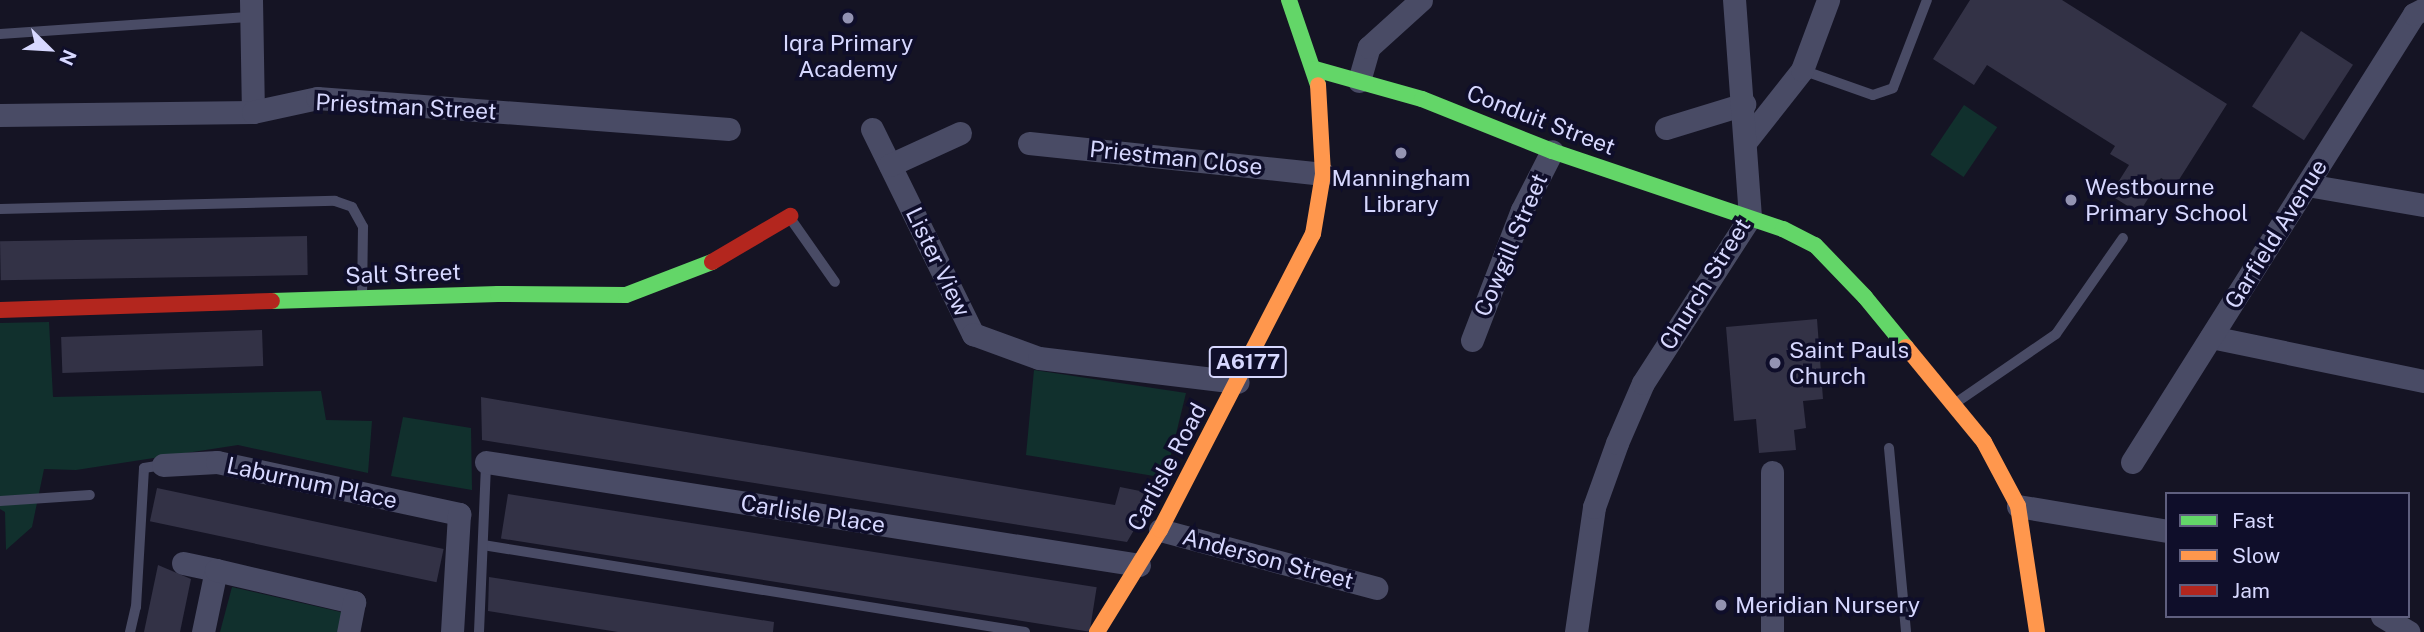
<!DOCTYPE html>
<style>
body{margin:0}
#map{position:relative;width:2424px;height:632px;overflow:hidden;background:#151424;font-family:"Public Sans",sans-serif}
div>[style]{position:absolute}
.green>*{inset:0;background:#11302d;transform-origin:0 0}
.building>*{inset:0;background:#333246;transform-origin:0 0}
.lane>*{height:10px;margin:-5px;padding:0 5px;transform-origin:5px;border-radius:5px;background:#494b65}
.street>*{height:23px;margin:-11.5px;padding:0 11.5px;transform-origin:11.5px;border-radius:11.5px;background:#494b65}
.fast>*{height:16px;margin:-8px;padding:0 8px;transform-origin:8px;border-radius:8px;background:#63d668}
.slow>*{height:16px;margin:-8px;padding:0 8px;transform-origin:8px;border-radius:8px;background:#ff974d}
.jam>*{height:16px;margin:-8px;padding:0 8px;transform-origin:8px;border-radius:8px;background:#b3261e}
.dots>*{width:19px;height:19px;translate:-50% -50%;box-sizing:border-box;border:4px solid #0f0e2a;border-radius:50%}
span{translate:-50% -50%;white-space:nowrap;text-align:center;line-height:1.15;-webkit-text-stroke:7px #0f0e2a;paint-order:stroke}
.shield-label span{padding:2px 5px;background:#0f0e2a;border:2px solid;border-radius:5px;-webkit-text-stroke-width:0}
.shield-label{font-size:21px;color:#d7d8ff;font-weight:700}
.poi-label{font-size:23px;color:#d7d8ff}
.left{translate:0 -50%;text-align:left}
.street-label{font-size:23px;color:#d7d8ff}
.legend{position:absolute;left:2165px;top:492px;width:245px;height:126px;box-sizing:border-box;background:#0f0e2a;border:2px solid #5f5f7f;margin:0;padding:9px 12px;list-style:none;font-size:21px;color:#d7d8ff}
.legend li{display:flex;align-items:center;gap:14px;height:35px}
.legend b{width:35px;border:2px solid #5f5f7f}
.north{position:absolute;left:14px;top:14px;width:70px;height:70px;-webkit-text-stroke:5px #0f0e2a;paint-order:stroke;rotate:114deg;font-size:19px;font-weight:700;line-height:28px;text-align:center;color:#d7d8ff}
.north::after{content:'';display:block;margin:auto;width:24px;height:32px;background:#d7d8ff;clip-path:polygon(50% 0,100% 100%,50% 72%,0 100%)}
</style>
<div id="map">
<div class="green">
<div style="left:1964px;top:105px;width:40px;height:60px;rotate:34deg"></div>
<div style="clip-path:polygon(49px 322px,53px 397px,321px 391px,326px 420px,372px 421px,368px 473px,238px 445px,76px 470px,44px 469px,32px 527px,6px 550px,5px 512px,0 509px,0 323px)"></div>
<div style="clip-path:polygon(1034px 370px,1186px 393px,1168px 467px,1160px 477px,1026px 455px)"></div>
<div style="clip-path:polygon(403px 417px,471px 428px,472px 490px,391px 476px)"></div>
<div style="clip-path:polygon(232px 587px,345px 613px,341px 632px,220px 632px)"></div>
</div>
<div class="building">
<div style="clip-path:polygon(1970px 0,2062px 0,2227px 104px,2175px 186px,2161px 178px,2139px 213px,2110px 195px,2129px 165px,2110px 154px,2115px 146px,1987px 65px,1974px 85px,1933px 59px)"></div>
<div style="left:2301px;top:31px;width:62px;height:90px;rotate:33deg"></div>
<div style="left:307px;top:236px;width:39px;height:307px;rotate:89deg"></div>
<div style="clip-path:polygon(1817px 319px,1823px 399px,1803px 401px,1806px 428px,1794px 430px,1796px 450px,1759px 453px,1756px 419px,1734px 421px,1726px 327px)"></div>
<div style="left:262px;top:330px;width:36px;height:201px;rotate:88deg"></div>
<div style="clip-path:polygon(481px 397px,1115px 505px,1120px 487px,1155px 494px,1127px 542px,482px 440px)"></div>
<div style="left:157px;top:488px;width:293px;height:34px;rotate:12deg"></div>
<div style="left:508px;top:494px;width:596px;height:45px;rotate:9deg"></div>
<div style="clip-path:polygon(158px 565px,191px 579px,180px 632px,144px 632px)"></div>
<div style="clip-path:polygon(489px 577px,774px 622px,773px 632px,618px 632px,488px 611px)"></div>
</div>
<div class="lane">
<div style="left:0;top:34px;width:252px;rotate:-3.9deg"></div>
<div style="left:1802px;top:70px;width:75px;rotate:19.4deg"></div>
<div style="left:1873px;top:95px;width:21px;rotate:-19deg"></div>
<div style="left:1893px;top:88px;width:94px;rotate:-68.9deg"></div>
<div style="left:0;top:209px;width:335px;rotate:-1.4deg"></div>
<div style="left:335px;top:201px;width:18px;rotate:19deg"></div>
<div style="left:352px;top:207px;width:23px;rotate:61deg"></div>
<div style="left:363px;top:227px;width:70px;rotate:90.8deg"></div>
<div style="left:790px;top:218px;width:78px;rotate:54.9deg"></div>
<div style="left:1957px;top:402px;width:120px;rotate:-34.5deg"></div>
<div style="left:2056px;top:334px;width:117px;rotate:-55.1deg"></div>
<div style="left:1889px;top:448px;width:185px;rotate:84.7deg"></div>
<div style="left:0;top:501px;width:90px;rotate:-3.8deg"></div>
<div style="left:483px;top:545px;width:549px;rotate:9.12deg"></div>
<div style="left:130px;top:632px;width:26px;rotate:-77deg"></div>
<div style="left:136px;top:607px;width:139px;rotate:-86.7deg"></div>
<div style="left:144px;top:468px;width:19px;rotate:-9deg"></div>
<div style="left:479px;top:632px;width:170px;rotate:-87.6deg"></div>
</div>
<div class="street">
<div style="left:251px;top:0;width:112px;rotate:89deg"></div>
<div style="left:1359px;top:81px;width:35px;rotate:-74deg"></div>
<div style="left:1369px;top:47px;width:70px;rotate:-42.1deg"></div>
<div style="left:0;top:115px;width:253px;rotate:-0.7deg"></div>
<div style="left:253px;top:112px;width:66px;rotate:-12.3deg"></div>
<div style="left:317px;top:98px;width:413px;rotate:4.3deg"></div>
<div style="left:1666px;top:128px;width:82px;rotate:-17.1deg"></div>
<div style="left:872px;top:129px;width:229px;rotate:63.8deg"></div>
<div style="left:973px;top:334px;width:70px;rotate:20deg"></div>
<div style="left:1039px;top:358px;width:200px;rotate:6.9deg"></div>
<div style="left:1746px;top:141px;width:90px;rotate:-51.7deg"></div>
<div style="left:1802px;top:70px;width:75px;rotate:-69.6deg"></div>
<div style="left:1029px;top:143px;width:296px;rotate:6deg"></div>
<div style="left:890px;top:165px;width:77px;rotate:-24.6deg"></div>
<div style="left:2307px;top:185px;width:119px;rotate:9.7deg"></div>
<div style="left:2211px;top:337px;width:217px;rotate:11.7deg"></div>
<div style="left:1472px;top:340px;width:139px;rotate:-69deg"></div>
<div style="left:1522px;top:210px;width:66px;rotate:-63deg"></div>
<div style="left:486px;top:462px;width:661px;rotate:8.96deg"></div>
<div style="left:2132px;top:462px;width:529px;rotate:-57.81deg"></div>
<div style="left:2414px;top:14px;width:11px;rotate:-27deg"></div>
<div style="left:163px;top:465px;width:54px;rotate:-3.2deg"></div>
<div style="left:217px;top:462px;width:248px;rotate:12.1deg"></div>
<div style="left:459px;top:514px;width:118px;rotate:93.4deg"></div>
<div style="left:2018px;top:506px;width:151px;rotate:9.5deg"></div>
<div style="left:1160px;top:530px;width:224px;rotate:15deg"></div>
<div style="left:183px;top:563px;width:34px;rotate:12deg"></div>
<div style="left:2382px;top:616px;width:31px;rotate:31deg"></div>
<div style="left:203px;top:632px;width:63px;rotate:-78.2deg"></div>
<div style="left:216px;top:570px;width:142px;rotate:13.1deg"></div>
<div style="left:354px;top:602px;width:31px;rotate:101deg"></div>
<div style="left:1576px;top:632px;width:126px;rotate:-81.8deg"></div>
<div style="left:1594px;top:507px;width:68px;rotate:-70.2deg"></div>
<div style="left:1617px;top:443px;width:65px;rotate:-66.6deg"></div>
<div style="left:1643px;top:383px;width:197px;rotate:-57.2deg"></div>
<div style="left:1750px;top:217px;width:218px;rotate:-94.2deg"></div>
<div style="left:1772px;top:632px;width:160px;rotate:-90deg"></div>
</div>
<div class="fast">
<div style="left:1289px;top:0;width:90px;rotate:71.2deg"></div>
<div style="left:1315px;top:69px;width:111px;rotate:15.7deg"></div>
<div style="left:1422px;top:99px;width:140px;rotate:21.8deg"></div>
<div style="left:1552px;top:151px;width:244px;rotate:18.7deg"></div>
<div style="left:1783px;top:229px;width:36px;rotate:27deg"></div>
<div style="left:1815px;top:245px;width:72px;rotate:46.1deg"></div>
<div style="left:1865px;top:297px;width:65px;rotate:50.6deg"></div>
<div style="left:272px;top:301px;width:226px;rotate:-1.8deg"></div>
<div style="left:498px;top:294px;width:128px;rotate:0.4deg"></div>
<div style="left:626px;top:295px;width:92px;rotate:-21deg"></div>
</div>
<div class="slow">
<div style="left:1906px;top:347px;width:123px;rotate:50.6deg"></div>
<div style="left:1984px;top:442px;width:72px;rotate:62deg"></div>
<div style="left:2018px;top:506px;width:127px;rotate:81.4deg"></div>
<div style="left:1097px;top:632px;width:120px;rotate:-58.3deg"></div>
<div style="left:1160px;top:530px;width:333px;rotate:-62.7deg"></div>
<div style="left:1313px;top:234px;width:61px;rotate:-80.5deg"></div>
<div style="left:1323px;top:174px;width:89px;rotate:-93.2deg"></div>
</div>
<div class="jam">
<div style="left:712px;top:262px;width:91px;rotate:-30.5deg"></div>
<div style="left:0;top:310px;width:272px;rotate:-1.9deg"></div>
</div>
<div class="dots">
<div style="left:848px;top:18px;background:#9393b2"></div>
<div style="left:1401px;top:153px;background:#9393b2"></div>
<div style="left:2071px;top:200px;background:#9393b2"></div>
<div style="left:1775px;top:363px;background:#9393b2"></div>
<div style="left:1721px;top:605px;background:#9393b2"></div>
</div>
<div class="shield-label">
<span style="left:1248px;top:362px">A6177</span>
</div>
<div class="poi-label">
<span style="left:848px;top:56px">Iqra Primary<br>Academy</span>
<span style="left:1401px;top:191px">Manningham<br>Library</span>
<span class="left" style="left:2085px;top:200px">Westbourne<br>Primary School</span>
<span class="left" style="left:1789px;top:363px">Saint Pauls<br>Church</span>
<span class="left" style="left:1735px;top:605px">Meridian Nursery</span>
</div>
<div class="street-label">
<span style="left:406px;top:107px;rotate:3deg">Priestman Street</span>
<span style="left:1541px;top:120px;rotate:21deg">Conduit Street</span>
<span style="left:1176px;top:158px;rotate:6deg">Priestman Close</span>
<span style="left:2276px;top:234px;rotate:-58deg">Garfield Avenue</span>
<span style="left:1511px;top:245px;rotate:-67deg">Cowgill Street</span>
<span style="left:938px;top:262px;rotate:64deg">Lister View</span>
<span style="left:403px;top:274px;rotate:-2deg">Salt Street</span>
<span style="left:1705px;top:284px;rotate:-58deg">Church Street</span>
<span style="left:1167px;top:467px;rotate:-62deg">Carlisle Road</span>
<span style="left:312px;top:483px;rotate:12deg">Laburnum Place</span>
<span style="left:813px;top:514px;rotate:9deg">Carlisle Place</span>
<span style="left:1268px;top:559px;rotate:15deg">Anderson Street</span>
</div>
<ul class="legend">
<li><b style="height:9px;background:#63d668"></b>Fast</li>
<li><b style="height:9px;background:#ff974d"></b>Slow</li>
<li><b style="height:9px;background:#b3261e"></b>Jam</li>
</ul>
<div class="north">N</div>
</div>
